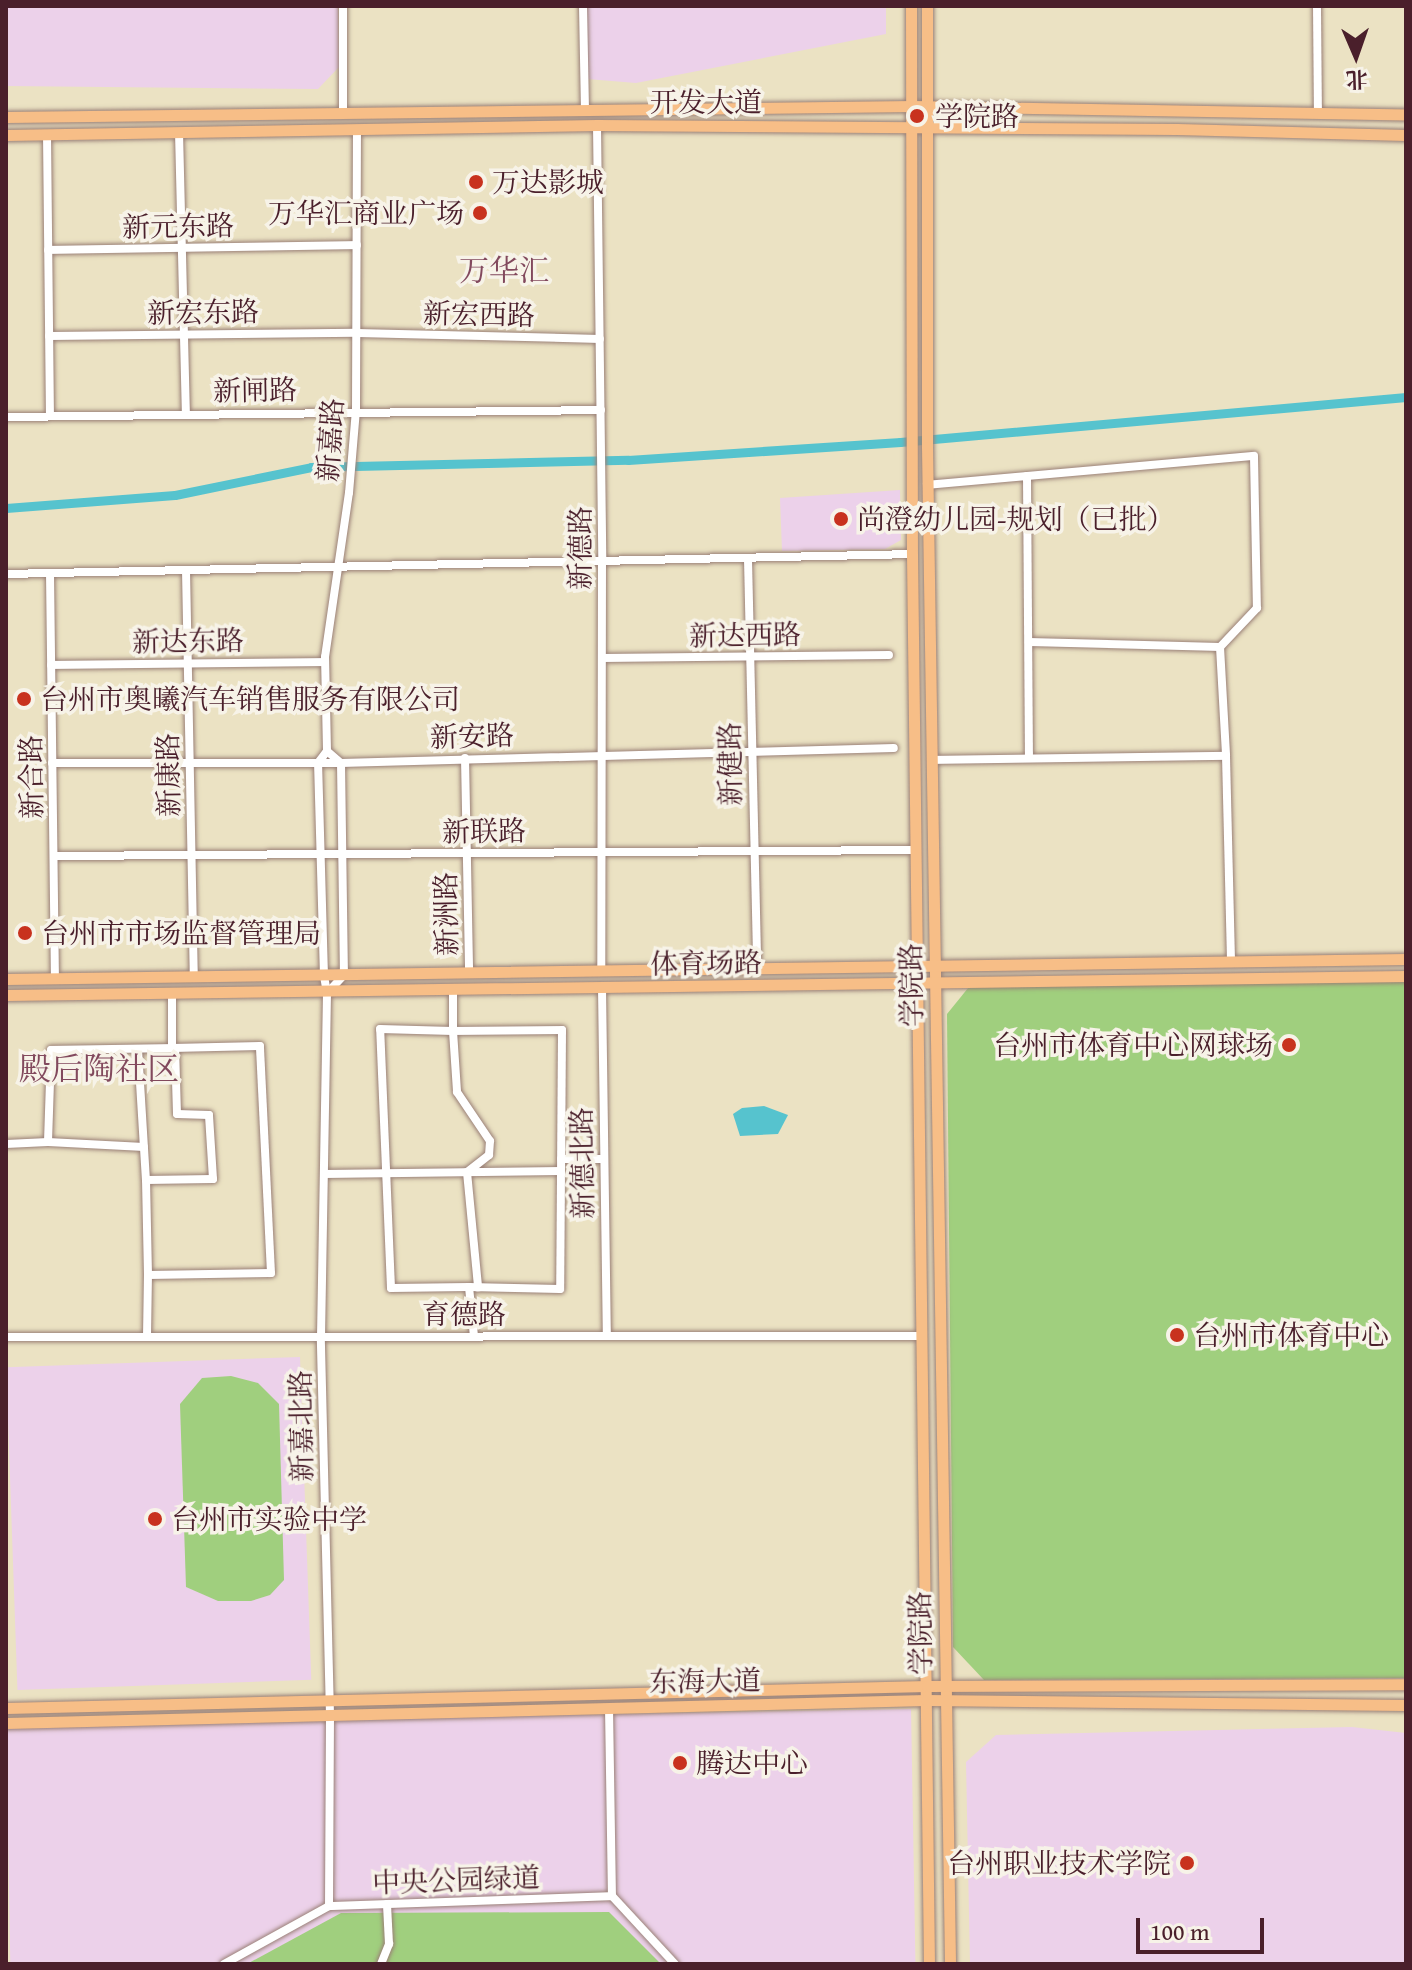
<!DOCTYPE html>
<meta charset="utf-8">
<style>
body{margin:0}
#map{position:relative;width:1412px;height:1970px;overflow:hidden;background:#ebe2c3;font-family:"Gentium Book Plus","Noto Serif SC",serif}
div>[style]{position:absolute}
.built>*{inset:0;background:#ecd1ea;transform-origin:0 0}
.green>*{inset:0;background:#a0cf7e}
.water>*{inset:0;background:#56c3ce}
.canal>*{height:9px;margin:-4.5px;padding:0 4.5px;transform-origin:4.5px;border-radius:4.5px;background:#56c3ce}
.roads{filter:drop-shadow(0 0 2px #9a8077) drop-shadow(0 0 2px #9a8077)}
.minor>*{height:8px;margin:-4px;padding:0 4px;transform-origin:4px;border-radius:4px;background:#fff}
.major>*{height:11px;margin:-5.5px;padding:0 5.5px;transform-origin:5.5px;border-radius:5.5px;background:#f7be87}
.dots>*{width:22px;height:22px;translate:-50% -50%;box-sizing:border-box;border:4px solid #f7f3e8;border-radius:50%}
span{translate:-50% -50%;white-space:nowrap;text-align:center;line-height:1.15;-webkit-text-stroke:7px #f7f3e8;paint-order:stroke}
.street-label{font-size:28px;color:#4a1f2b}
.poi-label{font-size:28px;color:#4a1f2b}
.left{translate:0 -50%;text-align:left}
.right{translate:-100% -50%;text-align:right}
.neighbourhood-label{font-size:30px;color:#82495d}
.quarter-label{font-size:32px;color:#82495d}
.frame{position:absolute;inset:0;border:8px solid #4a1f2b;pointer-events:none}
.north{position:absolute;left:1316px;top:16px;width:80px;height:80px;-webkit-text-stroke:6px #f7f3e8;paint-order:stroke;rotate:178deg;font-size:22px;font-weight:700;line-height:32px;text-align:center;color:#4a1f2b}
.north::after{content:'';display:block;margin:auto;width:28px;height:36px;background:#4a1f2b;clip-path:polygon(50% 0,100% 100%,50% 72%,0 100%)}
.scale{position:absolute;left:1136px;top:1918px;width:128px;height:36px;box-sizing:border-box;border:4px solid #4a1f2b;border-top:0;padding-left:10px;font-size:24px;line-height:28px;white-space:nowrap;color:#4a1f2b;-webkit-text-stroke:6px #f7f3e8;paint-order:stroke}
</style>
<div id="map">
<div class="built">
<div style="clip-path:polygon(6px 6px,338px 6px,339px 67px,318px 89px,6px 86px)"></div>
<div style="clip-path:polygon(586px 6px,886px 6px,886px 34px,636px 83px,587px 79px)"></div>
<div style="clip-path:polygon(900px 490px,901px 540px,885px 549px,782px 551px,780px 498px)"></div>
<div style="left:300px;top:1357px;width:323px;height:294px;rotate:88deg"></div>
<div style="left:911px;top:1709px;width:255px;height:905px;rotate:89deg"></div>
<div style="clip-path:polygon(1352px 1727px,1406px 1733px,1406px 1964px,970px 1964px,966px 1762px,996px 1735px)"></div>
</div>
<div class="green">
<div style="clip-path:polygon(1406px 975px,1406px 1678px,984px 1680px,953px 1647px,947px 1014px,977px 977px)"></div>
<div style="clip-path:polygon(231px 1376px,258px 1383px,279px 1404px,284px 1580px,270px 1595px,251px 1601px,218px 1601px,186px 1587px,180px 1404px,202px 1378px)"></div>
<div style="clip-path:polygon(609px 1912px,661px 1964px,247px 1964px,341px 1913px)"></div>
</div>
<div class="water">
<div style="clip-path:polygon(764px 1106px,788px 1115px,778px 1134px,740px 1136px,733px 1114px,742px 1108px)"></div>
</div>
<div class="canal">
<div style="left:6px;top:508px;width:169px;rotate:-4.4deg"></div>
<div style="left:175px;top:495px;width:139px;rotate:-11.6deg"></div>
<div style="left:311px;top:467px;width:317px;rotate:-1.3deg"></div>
<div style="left:628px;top:460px;width:273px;rotate:-3.8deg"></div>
<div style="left:900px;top:442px;width:508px;rotate:-5.08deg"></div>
</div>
<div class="roads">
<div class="minor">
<div style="left:583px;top:6px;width:102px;rotate:88.9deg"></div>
<div style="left:1317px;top:6px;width:108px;rotate:89.5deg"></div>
<div style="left:343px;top:113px;width:107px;rotate:-90deg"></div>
<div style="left:597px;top:125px;width:437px;rotate:89.3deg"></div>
<div style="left:602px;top:562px;width:410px;rotate:90.1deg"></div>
<div style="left:179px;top:132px;width:282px;rotate:88.6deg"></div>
<div style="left:47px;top:134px;width:282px;rotate:89.4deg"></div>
<div style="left:48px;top:250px;width:309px;rotate:-0.9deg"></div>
<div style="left:49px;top:336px;width:308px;rotate:-0.6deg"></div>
<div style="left:357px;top:333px;width:243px;rotate:1.4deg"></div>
<div style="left:6px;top:417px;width:595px;rotate:-0.67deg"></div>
<div style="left:1027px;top:476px;width:282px;rotate:89.6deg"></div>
<div style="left:927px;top:485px;width:328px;rotate:-5.1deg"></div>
<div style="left:1254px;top:456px;width:152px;rotate:88.9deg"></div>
<div style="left:1257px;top:608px;width:54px;rotate:133.5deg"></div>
<div style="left:1220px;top:647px;width:109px;rotate:86.8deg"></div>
<div style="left:748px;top:559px;width:410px;rotate:88.7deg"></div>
<div style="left:186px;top:570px;width:408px;rotate:88.9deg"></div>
<div style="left:50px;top:573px;width:406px;rotate:89.3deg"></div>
<div style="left:6px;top:574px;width:906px;rotate:-1.26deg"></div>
<div style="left:1029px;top:642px;width:191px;rotate:1.5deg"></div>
<div style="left:602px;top:658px;width:287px;rotate:-0.6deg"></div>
<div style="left:51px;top:665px;width:274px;rotate:-0.6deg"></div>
<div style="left:327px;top:751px;width:18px;rotate:41deg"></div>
<div style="left:341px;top:763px;width:212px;rotate:89.2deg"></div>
<div style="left:344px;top:975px;width:23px;rotate:133deg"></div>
<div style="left:465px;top:758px;width:215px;rotate:88.9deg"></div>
<div style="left:931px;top:760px;width:295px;rotate:-0.8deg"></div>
<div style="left:1226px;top:756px;width:205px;rotate:88.6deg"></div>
<div style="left:52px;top:763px;width:289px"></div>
<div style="left:341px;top:763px;width:553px;rotate:-1.55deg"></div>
<div style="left:54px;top:856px;width:862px;rotate:-0.4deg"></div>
<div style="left:602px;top:988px;width:348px;rotate:89.2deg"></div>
<div style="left:453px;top:991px;width:40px;rotate:90deg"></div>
<div style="left:453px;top:1031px;width:109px;rotate:-0.5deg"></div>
<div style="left:562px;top:1030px;width:259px;rotate:90.4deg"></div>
<div style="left:560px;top:1289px;width:91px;rotate:-178.7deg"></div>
<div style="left:469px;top:1287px;width:49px;rotate:84.2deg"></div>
<div style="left:138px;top:1050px;width:130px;rotate:86.5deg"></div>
<div style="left:48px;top:1142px;width:92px;rotate:-88.1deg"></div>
<div style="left:51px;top:1050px;width:121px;rotate:-0.9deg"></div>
<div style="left:6px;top:1144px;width:42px;rotate:-2.7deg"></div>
<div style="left:48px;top:1142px;width:96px;rotate:3deg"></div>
<div style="left:561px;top:1159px;width:43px"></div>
<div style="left:324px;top:1174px;width:237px;rotate:-0.7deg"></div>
<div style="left:148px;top:1275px;width:95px;rotate:-91.2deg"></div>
<div style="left:146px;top:1180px;width:67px;rotate:-0.9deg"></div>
<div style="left:213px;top:1179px;width:64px;rotate:-93.6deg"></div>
<div style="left:209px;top:1115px;width:32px;rotate:-178deg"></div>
<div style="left:177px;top:1114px;width:66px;rotate:-91.7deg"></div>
<div style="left:469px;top:1287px;width:78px;rotate:179.3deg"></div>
<div style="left:391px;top:1288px;width:259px;rotate:-92.4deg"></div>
<div style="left:380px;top:1029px;width:73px;rotate:1.6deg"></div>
<div style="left:453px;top:1031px;width:61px;rotate:86.2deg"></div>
<div style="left:457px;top:1092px;width:59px;rotate:56deg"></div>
<div style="left:490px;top:1141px;width:14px;rotate:94deg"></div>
<div style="left:489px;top:1155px;width:28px;rotate:142deg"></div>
<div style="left:467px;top:1172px;width:116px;rotate:84.5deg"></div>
<div style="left:6px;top:1337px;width:916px;rotate:-0.06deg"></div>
<div style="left:147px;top:1337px;width:62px;rotate:-89.1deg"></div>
<div style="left:148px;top:1275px;width:123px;rotate:-0.9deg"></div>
<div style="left:271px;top:1273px;width:227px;rotate:-92.8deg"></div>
<div style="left:260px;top:1046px;width:88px;rotate:178.7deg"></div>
<div style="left:172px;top:1048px;width:54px;rotate:-90deg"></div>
<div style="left:609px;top:1708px;width:188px;rotate:89.1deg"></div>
<div style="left:329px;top:1906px;width:191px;rotate:-89.7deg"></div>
<div style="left:330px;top:1715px;width:378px;rotate:-91.4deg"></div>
<div style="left:321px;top:1337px;width:344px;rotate:-89deg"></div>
<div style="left:327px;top:993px;width:17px;rotate:-100deg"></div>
<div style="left:324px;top:976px;width:213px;rotate:-91.6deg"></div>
<div style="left:318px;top:763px;width:15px;rotate:-53deg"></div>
<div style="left:327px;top:751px;width:94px;rotate:-91.2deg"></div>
<div style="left:325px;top:657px;width:166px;rotate:-81.7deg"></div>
<div style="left:349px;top:493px;width:83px;rotate:-85.2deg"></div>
<div style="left:356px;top:410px;width:280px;rotate:-89.8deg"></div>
<div style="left:224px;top:1964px;width:120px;rotate:-28.9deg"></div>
<div style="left:329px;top:1906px;width:283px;rotate:-2deg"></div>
<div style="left:612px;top:1896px;width:93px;rotate:47.2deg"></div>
<div style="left:381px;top:1964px;width:22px;rotate:-68deg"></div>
<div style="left:389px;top:1944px;width:40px;rotate:-92.9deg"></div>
</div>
<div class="major">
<div style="left:911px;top:6px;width:548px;rotate:89.9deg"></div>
<div style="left:912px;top:554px;width:1410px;rotate:89.31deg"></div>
<div style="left:927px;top:6px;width:441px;rotate:90deg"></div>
<div style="left:927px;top:447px;width:1517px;rotate:89.13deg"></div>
<div style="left:6px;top:117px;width:907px;rotate:-0.69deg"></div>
<div style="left:913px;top:106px;width:493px;rotate:1deg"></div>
<div style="left:6px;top:135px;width:591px;rotate:-0.97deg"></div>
<div style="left:597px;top:125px;width:580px;rotate:0.4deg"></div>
<div style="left:1177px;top:129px;width:229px;rotate:1.5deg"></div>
<div style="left:6px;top:979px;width:1400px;rotate:-0.82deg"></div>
<div style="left:6px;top:995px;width:1400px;rotate:-0.78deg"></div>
<div style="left:6px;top:1708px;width:921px;rotate:-1.37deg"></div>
<div style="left:927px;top:1686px;width:479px;rotate:-0.2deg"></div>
<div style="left:6px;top:1723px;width:920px;rotate:-1.43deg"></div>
<div style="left:926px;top:1700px;width:480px;rotate:0.6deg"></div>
</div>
</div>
<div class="dots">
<div style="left:917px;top:116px;background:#c8321e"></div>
<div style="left:476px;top:182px;background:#c8321e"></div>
<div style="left:480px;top:213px;background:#c8321e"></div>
<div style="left:841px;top:519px;background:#c8321e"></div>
<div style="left:24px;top:699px;background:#c8321e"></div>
<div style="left:25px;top:933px;background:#c8321e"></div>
<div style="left:1289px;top:1045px;background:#c8321e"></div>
<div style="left:1177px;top:1335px;background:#c8321e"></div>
<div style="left:155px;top:1519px;background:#c8321e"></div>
<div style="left:680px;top:1763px;background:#c8321e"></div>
<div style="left:1187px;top:1863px;background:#c8321e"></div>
</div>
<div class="street-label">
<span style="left:706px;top:102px">开发大道</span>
<span style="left:178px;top:226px;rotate:-1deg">新元东路</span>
<span style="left:203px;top:312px;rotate:-1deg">新宏东路</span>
<span style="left:479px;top:314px;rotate:1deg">新宏西路</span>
<span style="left:255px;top:390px;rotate:-1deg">新闸路</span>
<span style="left:330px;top:440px;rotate:-86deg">新嘉路</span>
<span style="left:580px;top:548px;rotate:-90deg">新德路</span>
<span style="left:745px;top:635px;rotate:-1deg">新达西路</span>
<span style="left:188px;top:641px;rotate:-1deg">新达东路</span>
<span style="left:472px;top:736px;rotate:-2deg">新安路</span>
<span style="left:730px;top:764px;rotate:-91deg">新健路</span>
<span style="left:168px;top:775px;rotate:-91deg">新康路</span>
<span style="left:31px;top:777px;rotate:-91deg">新合路</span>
<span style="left:484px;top:831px;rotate:-1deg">新联路</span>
<span style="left:446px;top:914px;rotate:-91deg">新洲路</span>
<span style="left:706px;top:963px;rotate:-1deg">体育场路</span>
<span style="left:911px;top:985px;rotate:-91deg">学院路</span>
<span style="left:582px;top:1163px;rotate:-91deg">新德北路</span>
<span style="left:464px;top:1314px">育德路</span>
<span style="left:301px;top:1426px;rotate:-91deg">新嘉北路</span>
<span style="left:920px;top:1633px;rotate:-91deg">学院路</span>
<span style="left:705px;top:1681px;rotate:-1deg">东海大道</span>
<span style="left:456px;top:1880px;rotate:-2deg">中央公园绿道</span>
</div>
<div class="poi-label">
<span class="left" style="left:935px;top:116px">学院路</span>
<span class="left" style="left:492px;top:182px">万达影城</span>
<span class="right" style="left:464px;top:213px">万华汇商业广场</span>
<span class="left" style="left:857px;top:519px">尚澄幼儿园-规划（已批）</span>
<span class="left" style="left:40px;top:699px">台州市奥曦汽车销售服务有限公司</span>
<span class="left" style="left:41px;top:933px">台州市市场监督管理局</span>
<span class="right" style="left:1273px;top:1045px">台州市体育中心网球场</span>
<span class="left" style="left:1193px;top:1335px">台州市体育中心</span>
<span class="left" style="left:171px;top:1519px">台州市实验中学</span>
<span class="left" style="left:696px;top:1763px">腾达中心</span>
<span class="right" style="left:1171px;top:1863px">台州职业技术学院</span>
</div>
<div class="neighbourhood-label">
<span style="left:504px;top:270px">万华汇</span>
</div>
<div class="quarter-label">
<span style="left:99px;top:1069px">殿后陶社区</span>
</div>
<div class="frame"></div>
<div class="north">北</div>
<div class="scale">100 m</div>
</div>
